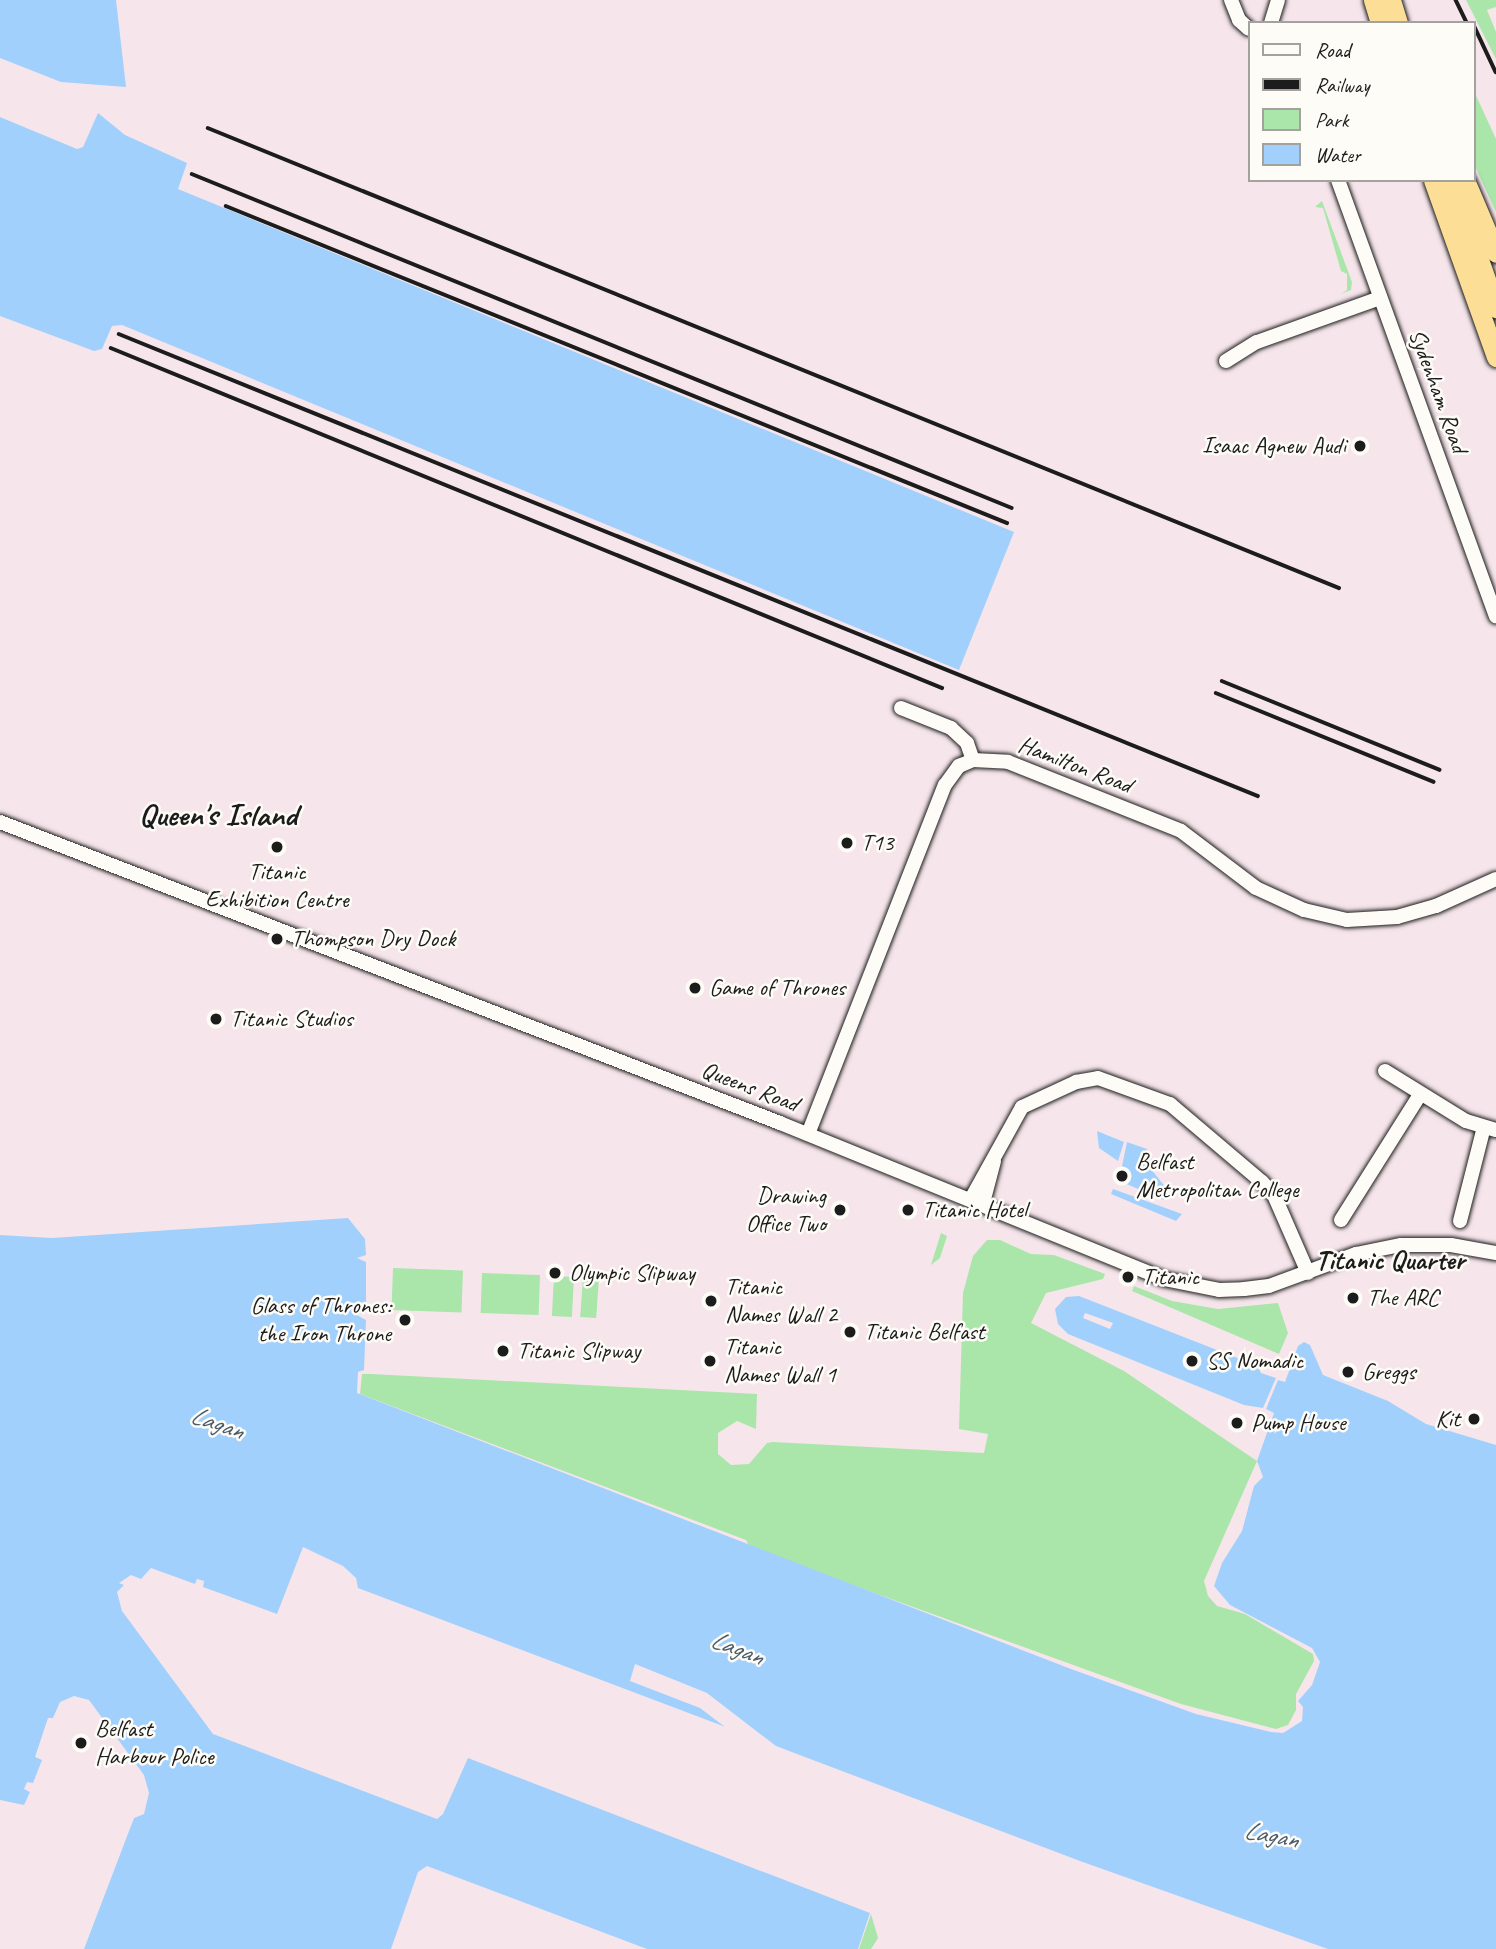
<!DOCTYPE html>
<style>
body{margin:0}
#map{position:relative;width:1496px;height:1949px;overflow:hidden;background:#f6e6ec;font-family:Caveat,sans-serif}
div>[style]{position:absolute}
.green>*{inset:0;background:#aae5aa;transform-origin:0 0}
.water>*{inset:0;background:#a2d0fd}
.pier>*{inset:0;background:#f6e6ec}
.roads{filter:drop-shadow(0 0 2px #1c1c1c) drop-shadow(0 0 2px #1c1c1c)}
.minor>*{height:14px;margin:-7px;padding:0 7px;transform-origin:7px;border-radius:7px;background:#fdfcf7}
.highway>*{height:19px;margin:-9.5px;padding:0 9.5px;transform-origin:9.5px;border-radius:9.5px;background:#fdde96}
.rail>*{height:3.5px;margin:-1.75px;padding:0 1.75px;transform-origin:1.75px;border-radius:1.75px;background:#1c1c1c}
.dots>*{width:19px;height:19px;translate:-50% -50%;box-sizing:border-box;border:4px solid #fdfcf7;border-radius:50%}
span{translate:-50% -50%;white-space:nowrap;text-align:center;line-height:1.15;-webkit-text-stroke:5px #fdfcf7;paint-order:stroke}
.street-label{font-size:24px;color:#1c1c1c}
.poi-label{font-size:24px;color:#1c1c1c}
.right{translate:-100% -50%;text-align:right}
.left{translate:0 -50%;text-align:left}
.water-label{font-size:26px;color:#4b5b6b;font-style:italic}
.quarter-label{font-size:28px;color:#1c1c1c;font-weight:700}
.district-label{font-size:32px;color:#1c1c1c;font-weight:700}
.legend{position:absolute;left:1248px;top:21px;width:228px;height:161px;box-sizing:border-box;background:#fdfcf7;border:2px solid #a3a29f;margin:0;padding:9px 12px;list-style:none;font-size:21px;color:#1c1c1c}
.legend li{display:flex;align-items:center;gap:14px;height:35px}
.legend b{width:35px;border:2px solid #a3a29f}
</style>
<div id="map">
<div class="green">
<div style="clip-path:polygon(1466px 0,1496px 0,1496px 7px,1487px 10px,1496px 32px,1496px 59px)"></div>
<div style="clip-path:polygon(1473px 89px,1496px 139px,1496px 212px,1473px 162px)"></div>
<div style="clip-path:polygon(1322px 201px,1352px 282px,1351px 290px,1341px 294px,1347px 290px,1347px 274px,1341px 271px,1323px 208px,1315px 207px)"></div>
<div style="clip-path:polygon(941px 1233px,947px 1236px,940px 1258px,931px 1265px)"></div>
<div style="clip-path:polygon(987px 1240px,1000px 1240px,1031px 1254px,1054px 1255px,1105px 1274px,1103px 1279px,1046px 1293px,1031px 1323px,1124px 1371px,1257px 1461px,1204px 1581px,1208px 1596px,1217px 1606px,1245px 1614px,1313px 1654px,1314px 1661px,1296px 1694px,1296px 1710px,1288px 1725px,1276px 1729px,1181px 1704px,750px 1548px,746px 1540px,360px 1394px,362px 1374px,371px 1374px,757px 1394px,756px 1429px,737px 1421px,718px 1433px,718px 1454px,731px 1465px,749px 1464px,767px 1443px,773px 1442px,984px 1453px,988px 1434px,959px 1429px,963px 1293px,973px 1256px)"></div>
<div style="left:393px;top:1268px;width:70px;height:42px;rotate:2deg"></div>
<div style="left:482px;top:1273px;width:58px;height:40px;rotate:2deg"></div>
<div style="left:554px;top:1276px;width:20px;height:40px;rotate:3deg"></div>
<div style="left:583px;top:1277px;width:16px;height:40px;rotate:4deg"></div>
<div style="clip-path:polygon(1134px 1286px,1172px 1301px,1218px 1309px,1278px 1303px,1288px 1333px,1279px 1354px,1132px 1291px)"></div>
<div style="clip-path:polygon(871px 1914px,878px 1938px,871px 1949px,859px 1949px)"></div>
</div>
<div class="water">
<div style="clip-path:polygon(0 0,116px 0,126px 87px,61px 82px,0 58px)"></div>
<div style="clip-path:polygon(98px 113px,125px 135px,187px 163px,178px 189px,1014px 532px,959px 670px,122px 325px,112px 326px,102px 349px,94px 351px,0 316px,0 117px,77px 149px,83px 147px)"></div>
<div style="clip-path:polygon(1097px 1131px,1124px 1142px,1118px 1161px,1099px 1148px)"></div>
<div style="clip-path:polygon(1127px 1142px,1147px 1149px,1155px 1165px,1151px 1169px,1166px 1188px,1164px 1200px,1117px 1180px,1120px 1171px,1131px 1173px,1122px 1166px)"></div>
<div style="clip-path:polygon(1113px 1189px,1182px 1214px,1176px 1221px,1111px 1194px)"></div>
<div style="clip-path:polygon(348px 1218px,365px 1239px,366px 1255px,357px 1258px,366px 1262px,366px 1313px,355px 1314px,366px 1320px,364px 1370px,358px 1372px,357px 1393px,1071px 1669px,1196px 1714px,1271px 1732px,1283px 1733px,1302px 1721px,1303px 1707px,1298px 1701px,1312px 1685px,1320px 1662px,1312px 1648px,1230px 1605px,1214px 1586px,1222px 1563px,1242px 1531px,1254px 1486px,1263px 1477px,1257px 1461px,1274px 1413px,1266px 1409px,1278px 1380px,1285px 1382px,1298px 1346px,1304px 1342px,1310px 1345px,1323px 1375px,1388px 1401px,1426px 1424px,1496px 1445px,1496px 1949px,1328px 1949px,1080px 1861px,358px 1588px,356px 1578px,343px 1566px,303px 1547px,277px 1614px,203px 1587px,204px 1581px,197px 1579px,195px 1584px,151px 1568px,141px 1579px,131px 1575px,119px 1583px,124px 1585px,117px 1592px,122px 1611px,213px 1734px,437px 1819px,443px 1814px,468px 1758px,870px 1913px,858px 1949px,647px 1949px,427px 1866px,418px 1872px,391px 1949px,84px 1949px,134px 1818px,144px 1814px,149px 1793px,144px 1775px,89px 1700px,74px 1696px,60px 1702px,53px 1718px,48px 1718px,35px 1757px,42px 1760px,33px 1783px,27px 1782px,24px 1789px,30px 1792px,24px 1805px,0 1800px,0 1235px,52px 1238px)"></div>
<div style="clip-path:polygon(1079px 1296px,1258px 1366px,1261px 1373px,1276px 1378px,1263px 1408px,1244px 1405px,1068px 1334px,1058px 1324px,1055px 1309px,1066px 1297px)"></div>
</div>
<div class="pier">
<div style="clip-path:polygon(1085px 1313px,1113px 1323px,1110px 1329px,1083px 1318px)"></div>
<div style="clip-path:polygon(635px 1664px,707px 1693px,781px 1750px,729px 1730px,700px 1708px,630px 1681px)"></div>
</div>
<div class="roads">
<div class="minor">
<div style="left:1231px;top:0;width:22px;rotate:68deg"></div>
<div style="left:1239px;top:20px;width:13px;rotate:42deg"></div>
<div style="left:1271px;top:23px;width:24px;rotate:-73deg"></div>
<div style="left:1338px;top:180px;width:464px;rotate:70.1deg"></div>
<div style="left:1226px;top:361px;width:36px;rotate:-32deg"></div>
<div style="left:1257px;top:342px;width:131px;rotate:-19.7deg"></div>
<div style="left:901px;top:708px;width:54px;rotate:21.8deg"></div>
<div style="left:951px;top:728px;width:22px;rotate:43deg"></div>
<div style="left:967px;top:743px;width:18px;rotate:71deg"></div>
<div style="left:0;top:822px;width:836px;rotate:21.1deg"></div>
<div style="left:780px;top:1123px;width:414px;rotate:22.1deg"></div>
<div style="left:1164px;top:1279px;width:56px;rotate:11.3deg"></div>
<div style="left:1219px;top:1290px;width:25px;rotate:-2deg"></div>
<div style="left:1244px;top:1289px;width:25px;rotate:-7deg"></div>
<div style="left:1269px;top:1286px;width:93px;rotate:-20.2deg"></div>
<div style="left:1356px;top:1254px;width:46px;rotate:-11.3deg"></div>
<div style="left:1401px;top:1245px;width:50px"></div>
<div style="left:1451px;top:1245px;width:46px;rotate:10.1deg"></div>
<div style="left:1385px;top:1071px;width:95px;rotate:31.7deg"></div>
<div style="left:1466px;top:1121px;width:31px;rotate:17deg"></div>
<div style="left:808px;top:1134px;width:375px;rotate:-68.6deg"></div>
<div style="left:945px;top:785px;width:24px;rotate:-54deg"></div>
<div style="left:959px;top:766px;width:15px;rotate:-23deg"></div>
<div style="left:973px;top:760px;width:35px;rotate:3deg"></div>
<div style="left:1008px;top:762px;width:186px;rotate:21.7deg"></div>
<div style="left:1181px;top:831px;width:94px;rotate:37.2deg"></div>
<div style="left:1256px;top:888px;width:53px;rotate:24.6deg"></div>
<div style="left:1304px;top:910px;width:44px;rotate:13.1deg"></div>
<div style="left:1347px;top:920px;width:50px;rotate:-3.4deg"></div>
<div style="left:1397px;top:917px;width:41px;rotate:-15.8deg"></div>
<div style="left:1436px;top:906px;width:66px;rotate:-24.2deg"></div>
<div style="left:971px;top:1199px;width:105px;rotate:-61deg"></div>
<div style="left:1022px;top:1107px;width:60px;rotate:-24.8deg"></div>
<div style="left:1076px;top:1082px;width:22px;rotate:-10deg"></div>
<div style="left:1098px;top:1078px;width:77px;rotate:19.9deg"></div>
<div style="left:1170px;top:1104px;width:121px;rotate:40.3deg"></div>
<div style="left:1262px;top:1182px;width:18px;rotate:47deg"></div>
<div style="left:1274px;top:1195px;width:85px;rotate:66.4deg"></div>
<div style="left:983px;top:1203px;width:43px;rotate:-75.3deg"></div>
<div style="left:1341px;top:1220px;width:146px;rotate:-57.8deg"></div>
<div style="left:1460px;top:1221px;width:97px;rotate:-75.7deg"></div>
</div>
<div class="highway">
<div style="left:1373px;top:0;width:24px;rotate:73deg"></div>
<div style="left:1391px;top:0;width:24px;rotate:73deg"></div>
<div style="left:1433px;top:180px;width:188px;rotate:70.4deg"></div>
<div style="left:1451px;top:180px;width:136px;rotate:70.6deg"></div>
<div style="left:1465px;top:180px;width:79px;rotate:67deg"></div>
</div>
</div>
<div class="rail">
<div style="left:1456px;top:0;width:25px;rotate:64deg"></div>
<div style="left:1473px;top:23px;width:54px;rotate:64.9deg"></div>
<div style="left:208px;top:128px;width:1221px;rotate:22.13deg"></div>
<div style="left:192px;top:174px;width:885px;rotate:22.16deg"></div>
<div style="left:226px;top:206px;width:843px;rotate:22.09deg"></div>
<div style="left:119px;top:334px;width:1229px;rotate:22.08deg"></div>
<div style="left:111px;top:348px;width:898px;rotate:22.25deg"></div>
<div style="left:1222px;top:681px;width:235px;rotate:22.2deg"></div>
<div style="left:1216px;top:693px;width:235px;rotate:22.2deg"></div>
</div>
<div class="dots">
<div style="left:1360px;top:446px;background:#1c1c1c"></div>
<div style="left:847px;top:843px;background:#1c1c1c"></div>
<div style="left:277px;top:847px;background:#1c1c1c"></div>
<div style="left:277px;top:939px;background:#1c1c1c"></div>
<div style="left:695px;top:988px;background:#1c1c1c"></div>
<div style="left:216px;top:1019px;background:#1c1c1c"></div>
<div style="left:1122px;top:1176px;background:#1c1c1c"></div>
<div style="left:840px;top:1210px;background:#1c1c1c"></div>
<div style="left:908px;top:1210px;background:#1c1c1c"></div>
<div style="left:555px;top:1273px;background:#1c1c1c"></div>
<div style="left:1128px;top:1277px;background:#1c1c1c"></div>
<div style="left:1353px;top:1298px;background:#1c1c1c"></div>
<div style="left:711px;top:1301px;background:#1c1c1c"></div>
<div style="left:405px;top:1320px;background:#1c1c1c"></div>
<div style="left:850px;top:1332px;background:#1c1c1c"></div>
<div style="left:503px;top:1351px;background:#1c1c1c"></div>
<div style="left:710px;top:1361px;background:#1c1c1c"></div>
<div style="left:1192px;top:1361px;background:#1c1c1c"></div>
<div style="left:1348px;top:1372px;background:#1c1c1c"></div>
<div style="left:1474px;top:1419px;background:#1c1c1c"></div>
<div style="left:1237px;top:1423px;background:#1c1c1c"></div>
<div style="left:81px;top:1743px;background:#1c1c1c"></div>
</div>
<div class="street-label">
<span style="left:1438px;top:391px;rotate:70deg">Sydenham Road</span>
<span style="left:1075px;top:765px;rotate:21deg">Hamilton Road</span>
<span style="left:750px;top:1087px;rotate:21deg">Queens Road</span>
</div>
<div class="poi-label">
<span class="right" style="left:1346px;top:446px">Isaac Agnew Audi</span>
<span class="left" style="left:861px;top:843px">T13</span>
<span style="left:277px;top:886px">Titanic<br>Exhibition Centre</span>
<span class="left" style="left:291px;top:939px">Thompson Dry Dock</span>
<span class="left" style="left:709px;top:988px">Game of Thrones</span>
<span class="left" style="left:230px;top:1019px">Titanic Studios</span>
<span class="left" style="left:1136px;top:1176px">Belfast<br>Metropolitan College</span>
<span class="right" style="left:826px;top:1210px">Drawing<br>Office Two</span>
<span class="left" style="left:922px;top:1210px">Titanic Hotel</span>
<span class="left" style="left:569px;top:1273px">Olympic Slipway</span>
<span class="left" style="left:1142px;top:1277px">Titanic</span>
<span class="left" style="left:725px;top:1301px">Titanic<br>Names Wall 2</span>
<span class="left" style="left:1367px;top:1298px">The ARC</span>
<span class="right" style="left:391px;top:1320px">Glass of Thrones:<br>the Iron Throne</span>
<span class="left" style="left:864px;top:1332px">Titanic Belfast</span>
<span class="left" style="left:724px;top:1361px">Titanic<br>Names Wall 1</span>
<span class="left" style="left:517px;top:1351px">Titanic Slipway</span>
<span class="left" style="left:1206px;top:1361px">SS Nomadic</span>
<span class="left" style="left:1362px;top:1372px">Greggs</span>
<span class="right" style="left:1460px;top:1419px">Kit</span>
<span class="left" style="left:1251px;top:1423px">Pump House</span>
<span class="left" style="left:95px;top:1743px">Belfast<br>Harbour Police</span>
</div>
<div class="water-label">
<span style="left:217px;top:1423px;rotate:19deg">Lagan</span>
<span style="left:737px;top:1648px;rotate:21deg">Lagan</span>
<span style="left:1271px;top:1835px;rotate:11deg">Lagan</span>
</div>
<div class="quarter-label">
<span style="left:1390px;top:1260px">Titanic Quarter</span>
</div>
<div class="district-label">
<span style="left:218px;top:815px">Queen's Island</span>
</div>
<ul class="legend">
<li><b style="height:9px;background:#fdfcf7"></b>Road</li>
<li><b style="height:9px;background:#1c1c1c"></b>Railway</li>
<li><b style="height:19px;background:#aae5aa"></b>Park</li>
<li><b style="height:19px;background:#a2d0fd"></b>Water</li>
</ul>
</div>
